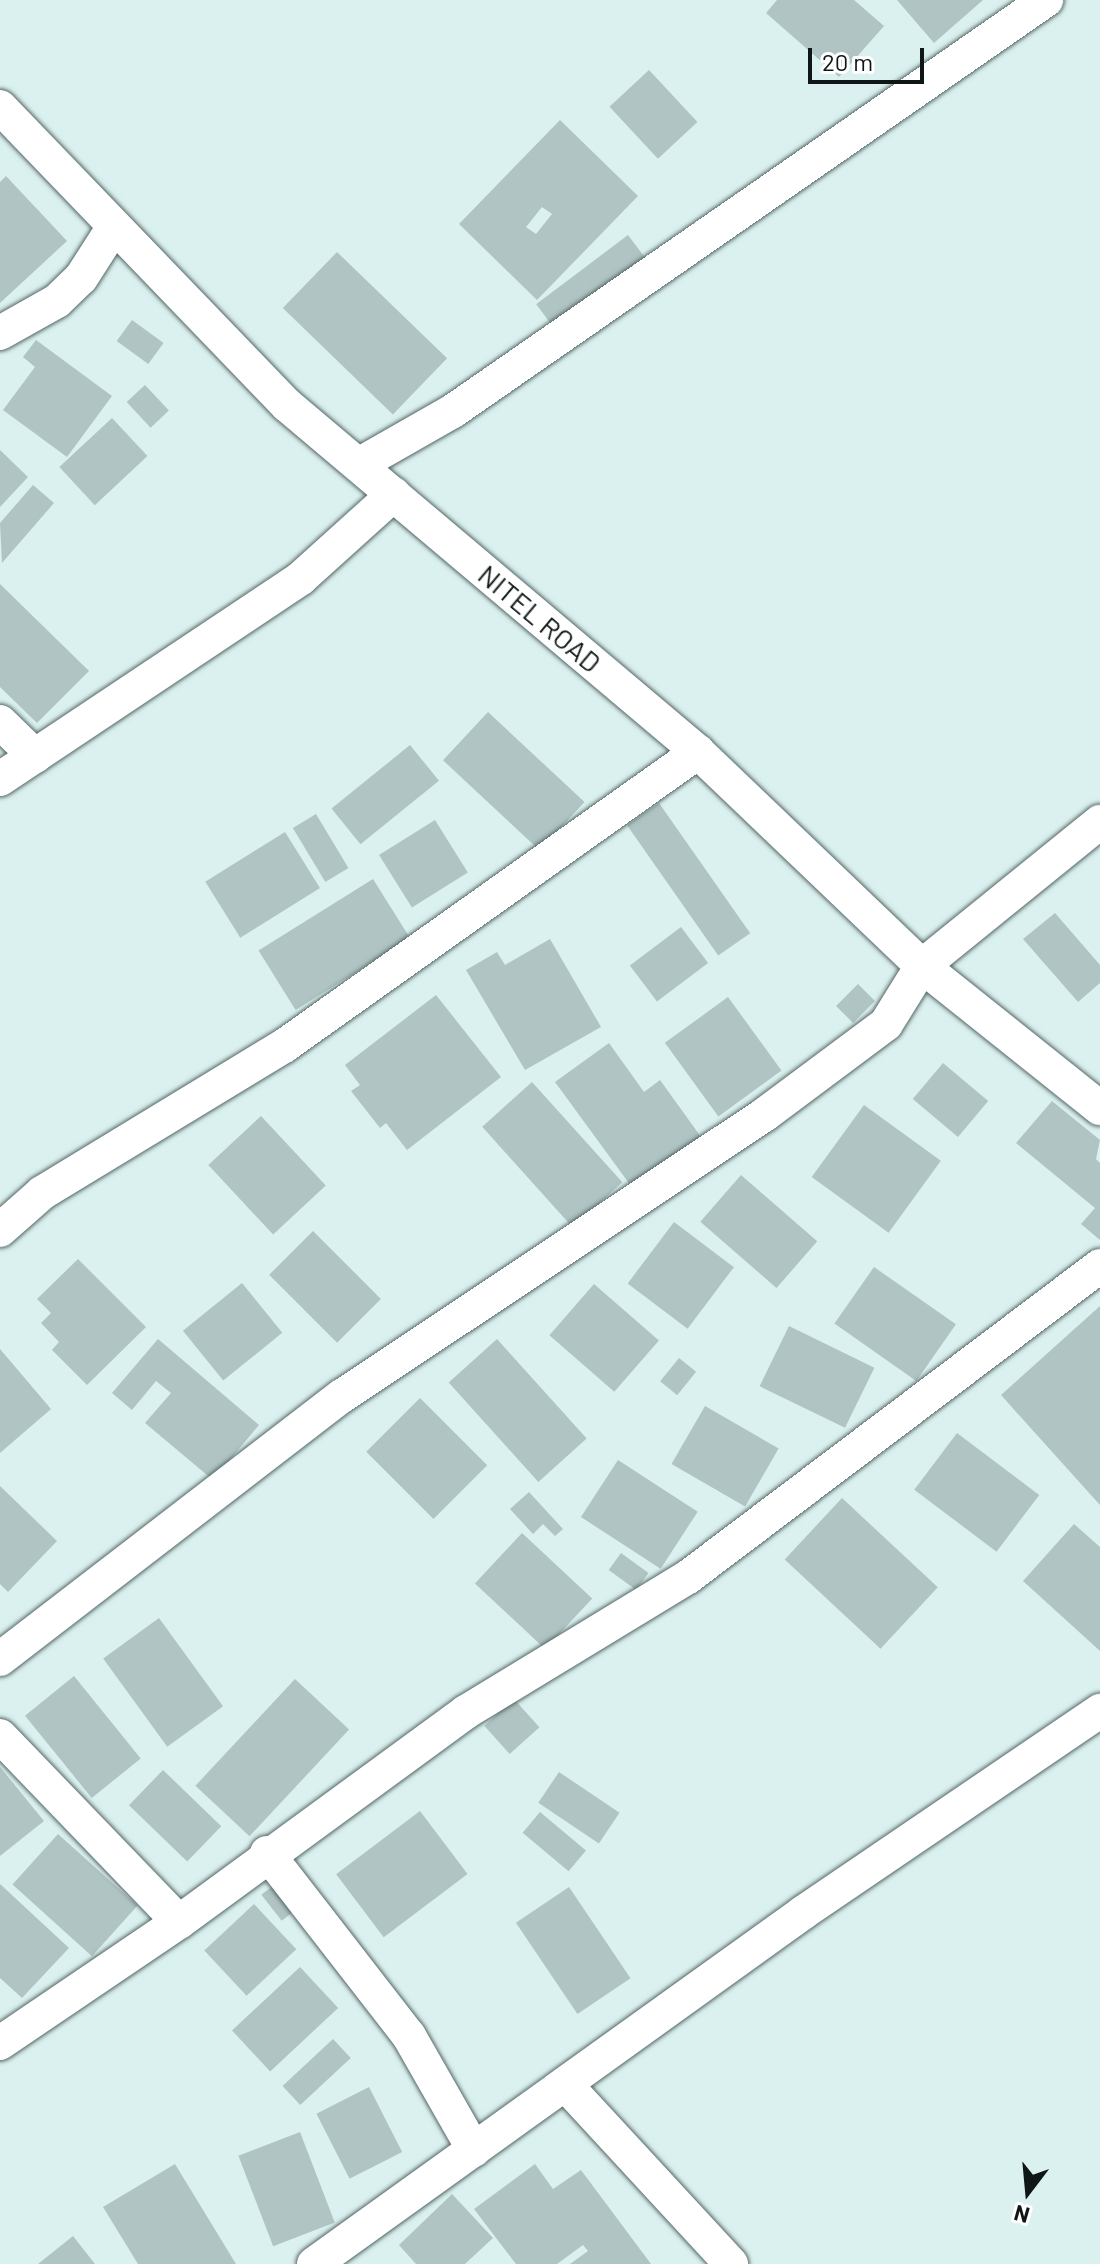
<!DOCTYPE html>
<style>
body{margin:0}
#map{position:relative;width:1100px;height:2264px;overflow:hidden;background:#dbf1f0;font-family:Barlow,sans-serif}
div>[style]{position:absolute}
.building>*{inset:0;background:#afc4c3;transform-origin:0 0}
.roads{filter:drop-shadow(0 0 2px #536666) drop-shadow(0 0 2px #536666)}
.minor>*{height:34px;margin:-17px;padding:0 17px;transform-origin:17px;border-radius:17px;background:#fff}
span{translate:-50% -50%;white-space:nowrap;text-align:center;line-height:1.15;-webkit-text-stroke:6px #fff;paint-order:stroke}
.street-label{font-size:28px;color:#0f1616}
.north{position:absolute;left:988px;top:2152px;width:80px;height:80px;-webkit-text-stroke:6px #fff;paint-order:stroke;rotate:196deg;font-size:22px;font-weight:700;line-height:32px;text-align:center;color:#0f1616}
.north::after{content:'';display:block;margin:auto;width:28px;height:36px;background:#0f1616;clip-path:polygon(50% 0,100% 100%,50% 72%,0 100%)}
.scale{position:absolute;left:808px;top:48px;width:116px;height:36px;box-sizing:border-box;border:4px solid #0f1616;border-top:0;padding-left:10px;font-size:24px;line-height:28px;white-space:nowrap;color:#0f1616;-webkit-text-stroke:6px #fff;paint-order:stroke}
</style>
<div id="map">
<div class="building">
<div style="clip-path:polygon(777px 0,854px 0,884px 26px,839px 77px,766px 13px)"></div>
<div style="clip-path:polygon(897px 0,983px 0,934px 43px)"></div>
<div style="left:649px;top:70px;width:71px;height:54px;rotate:47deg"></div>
<div style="clip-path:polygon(evenodd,560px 120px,638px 196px,537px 300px,459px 224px,560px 120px,542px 207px,552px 214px,536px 234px,526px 227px,542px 207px)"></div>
<div style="clip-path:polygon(6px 176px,67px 241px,0 303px,0 182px)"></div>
<div style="left:628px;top:235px;width:36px;height:115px;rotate:53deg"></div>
<div style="left:337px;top:252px;width:153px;height:78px;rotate:44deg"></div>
<div style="left:132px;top:320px;width:39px;height:26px;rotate:36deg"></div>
<div style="clip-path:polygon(36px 340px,112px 396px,67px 457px,3px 410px,35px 367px,23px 357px)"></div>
<div style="left:145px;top:385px;width:35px;height:25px;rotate:47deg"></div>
<div style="left:112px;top:418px;width:52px;height:72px;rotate:47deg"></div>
<div style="clip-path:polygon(0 450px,28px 477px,0 507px)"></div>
<div style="clip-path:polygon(33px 485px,54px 503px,2px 563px,0 523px)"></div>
<div style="clip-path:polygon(0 584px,89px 671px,37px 723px,0 687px)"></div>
<div style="left:488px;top:712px;width:132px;height:66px;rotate:43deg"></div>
<div style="left:410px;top:745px;width:46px;height:101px;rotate:51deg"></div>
<div style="left:659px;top:803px;width:159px;height:39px;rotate:55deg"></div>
<div style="left:316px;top:814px;width:63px;height:27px;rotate:59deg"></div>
<div style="left:435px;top:820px;width:62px;height:66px;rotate:58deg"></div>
<div style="left:285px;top:832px;width:66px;height:94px;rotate:58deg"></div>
<div style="left:373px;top:879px;width:70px;height:135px;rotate:58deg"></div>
<div style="clip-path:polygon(1055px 913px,1100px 965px,1100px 983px,1078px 1002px,1023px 939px)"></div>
<div style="left:681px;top:927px;width:45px;height:64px;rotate:53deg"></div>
<div style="clip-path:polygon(550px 939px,601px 1027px,525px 1070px,466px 970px,497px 952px,505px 965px)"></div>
<div style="left:858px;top:984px;width:24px;height:31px;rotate:45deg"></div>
<div style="clip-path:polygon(436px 995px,501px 1077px,407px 1150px,386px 1123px,380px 1128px,351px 1091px,360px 1085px,345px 1065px)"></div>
<div style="left:728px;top:997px;width:91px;height:78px;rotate:54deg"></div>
<div style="clip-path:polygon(609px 1043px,644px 1092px,660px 1080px,701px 1137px,631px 1186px,555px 1082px)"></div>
<div style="left:943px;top:1063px;width:59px;height:47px;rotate:40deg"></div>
<div style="left:532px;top:1082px;width:135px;height:67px;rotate:48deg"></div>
<div style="clip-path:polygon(1052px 1101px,1100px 1140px,1096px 1159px,1100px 1163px,1100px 1240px,1081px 1224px,1095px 1208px,1016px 1143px)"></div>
<div style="left:864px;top:1105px;width:95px;height:89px;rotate:36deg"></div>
<div style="left:261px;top:1116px;width:95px;height:72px;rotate:47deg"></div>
<div style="left:741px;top:1175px;width:101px;height:62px;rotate:41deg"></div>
<div style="left:674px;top:1222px;width:75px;height:77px;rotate:37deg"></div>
<div style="left:313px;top:1231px;width:96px;height:62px;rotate:45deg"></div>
<div style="clip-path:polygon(78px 1259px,146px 1327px,87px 1385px,52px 1350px,59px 1342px,41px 1323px,51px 1313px,37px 1299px)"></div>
<div style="left:874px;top:1267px;width:100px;height:69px;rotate:35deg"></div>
<div style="left:242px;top:1283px;width:64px;height:76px;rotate:51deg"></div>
<div style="left:594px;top:1284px;width:86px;height:68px;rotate:41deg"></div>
<div style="clip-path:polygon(1100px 1306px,1100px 1505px,1001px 1395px)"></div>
<div style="left:789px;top:1326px;width:95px;height:67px;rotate:26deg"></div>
<div style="clip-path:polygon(158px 1339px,259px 1425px,213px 1480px,145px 1423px,171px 1393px,156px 1381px,132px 1410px,112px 1393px)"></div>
<div style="left:497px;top:1339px;width:134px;height:65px;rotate:48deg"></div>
<div style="clip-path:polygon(0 1349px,51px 1409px,0 1453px)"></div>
<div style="left:679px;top:1358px;width:22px;height:30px;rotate:39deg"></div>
<div style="left:420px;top:1398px;width:95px;height:76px;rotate:45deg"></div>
<div style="left:705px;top:1406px;width:85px;height:67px;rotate:30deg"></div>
<div style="left:957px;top:1433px;width:103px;height:71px;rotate:37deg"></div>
<div style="left:618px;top:1460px;width:95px;height:68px;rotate:33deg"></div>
<div style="clip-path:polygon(0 1486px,57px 1541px,8px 1592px,0 1584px)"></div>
<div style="clip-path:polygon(529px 1492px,563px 1529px,555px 1536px,543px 1524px,533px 1534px,510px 1509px)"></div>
<div style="left:842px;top:1498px;width:131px;height:84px;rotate:43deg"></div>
<div style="clip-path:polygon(1074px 1524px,1100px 1547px,1100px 1651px,1023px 1581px)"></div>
<div style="left:522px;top:1533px;width:96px;height:69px;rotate:43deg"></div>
<div style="left:621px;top:1553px;width:34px;height:21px;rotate:36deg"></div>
<div style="left:159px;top:1618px;width:109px;height:69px;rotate:54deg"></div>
<div style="left:74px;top:1676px;width:106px;height:63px;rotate:51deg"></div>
<div style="left:295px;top:1679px;width:74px;height:146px;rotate:43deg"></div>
<div style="left:514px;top:1699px;width:38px;height:40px;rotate:48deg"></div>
<div style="clip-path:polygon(0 1767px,44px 1821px,0 1856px)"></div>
<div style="left:163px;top:1770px;width:81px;height:49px;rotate:44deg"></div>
<div style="left:559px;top:1772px;width:73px;height:37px;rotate:34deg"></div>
<div style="left:420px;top:1811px;width:79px;height:105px;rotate:53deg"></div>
<div style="left:540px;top:1812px;width:60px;height:27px;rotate:40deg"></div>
<div style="left:58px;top:1834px;width:107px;height:68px;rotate:42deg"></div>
<div style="clip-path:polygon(0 1884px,69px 1948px,22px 1998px,0 1978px)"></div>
<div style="left:274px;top:1885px;width:33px;height:16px;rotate:52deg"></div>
<div style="left:569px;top:1887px;width:110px;height:64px;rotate:56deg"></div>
<div style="left:254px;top:1904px;width:62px;height:68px;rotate:47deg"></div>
<div style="left:300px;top:1967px;width:56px;height:93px;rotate:47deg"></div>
<div style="left:333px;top:2039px;width:26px;height:69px;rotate:47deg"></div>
<div style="left:369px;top:2087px;width:73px;height:59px;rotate:63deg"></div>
<div style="left:300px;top:2132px;width:97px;height:66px;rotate:69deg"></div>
<div style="clip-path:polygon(175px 2164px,236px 2264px,138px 2264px,103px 2207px)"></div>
<div style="clip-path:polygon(535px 2164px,553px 2189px,581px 2170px,651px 2264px,570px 2264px,588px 2251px,583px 2245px,557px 2264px,516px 2264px,474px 2209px)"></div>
<div style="clip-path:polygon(452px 2194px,493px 2238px,465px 2264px,416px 2264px,399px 2245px)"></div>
<div style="clip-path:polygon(73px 2236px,95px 2264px,38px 2264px)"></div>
</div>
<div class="roads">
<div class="minor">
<div style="left:0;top:107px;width:414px;rotate:46.1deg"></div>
<div style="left:287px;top:405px;width:538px;rotate:40.17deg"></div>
<div style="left:698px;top:752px;width:310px;rotate:43.7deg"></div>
<div style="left:922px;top:966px;width:228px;rotate:38.6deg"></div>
<div style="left:0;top:333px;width:65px;rotate:-29.3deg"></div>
<div style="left:57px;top:301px;width:33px;rotate:-44deg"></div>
<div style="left:81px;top:278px;width:59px;rotate:-57.4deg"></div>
<div style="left:360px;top:464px;width:107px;rotate:-29.7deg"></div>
<div style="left:453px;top:411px;width:722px;rotate:-34.73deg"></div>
<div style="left:0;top:722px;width:49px;rotate:44.2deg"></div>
<div style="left:0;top:779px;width:362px;rotate:-33.7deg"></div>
<div style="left:301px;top:578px;width:125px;rotate:-42.1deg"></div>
<div style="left:0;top:1230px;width:56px;rotate:-41.4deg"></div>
<div style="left:42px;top:1193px;width:283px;rotate:-31.3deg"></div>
<div style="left:284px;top:1046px;width:508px;rotate:-35.38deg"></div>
<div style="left:0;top:1659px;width:431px;rotate:-37.6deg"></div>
<div style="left:342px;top:1396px;width:507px;rotate:-33.66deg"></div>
<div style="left:764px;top:1115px;width:152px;rotate:-36.7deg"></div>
<div style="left:886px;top:1024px;width:68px;rotate:-58.2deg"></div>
<div style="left:922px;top:966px;width:229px;rotate:-39deg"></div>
<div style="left:0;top:1736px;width:258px;rotate:46.1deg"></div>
<div style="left:267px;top:1853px;width:232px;rotate:52.2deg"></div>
<div style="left:409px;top:2036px;width:131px;rotate:60.3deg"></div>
<div style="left:0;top:2043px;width:216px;rotate:-34.1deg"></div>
<div style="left:179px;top:1922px;width:356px;rotate:-36.2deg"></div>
<div style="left:466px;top:1712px;width:260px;rotate:-31.3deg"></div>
<div style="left:688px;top:1577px;width:516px;rotate:-37.05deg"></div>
<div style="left:565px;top:2084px;width:245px;rotate:47.3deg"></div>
<div style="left:314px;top:2264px;width:603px;rotate:-35.69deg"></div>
<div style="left:804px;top:1912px;width:358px;rotate:-34.2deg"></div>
</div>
</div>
<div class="street-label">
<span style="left:540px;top:618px;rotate:40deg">NITEL ROAD</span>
</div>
<div class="north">N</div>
<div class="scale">20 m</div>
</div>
